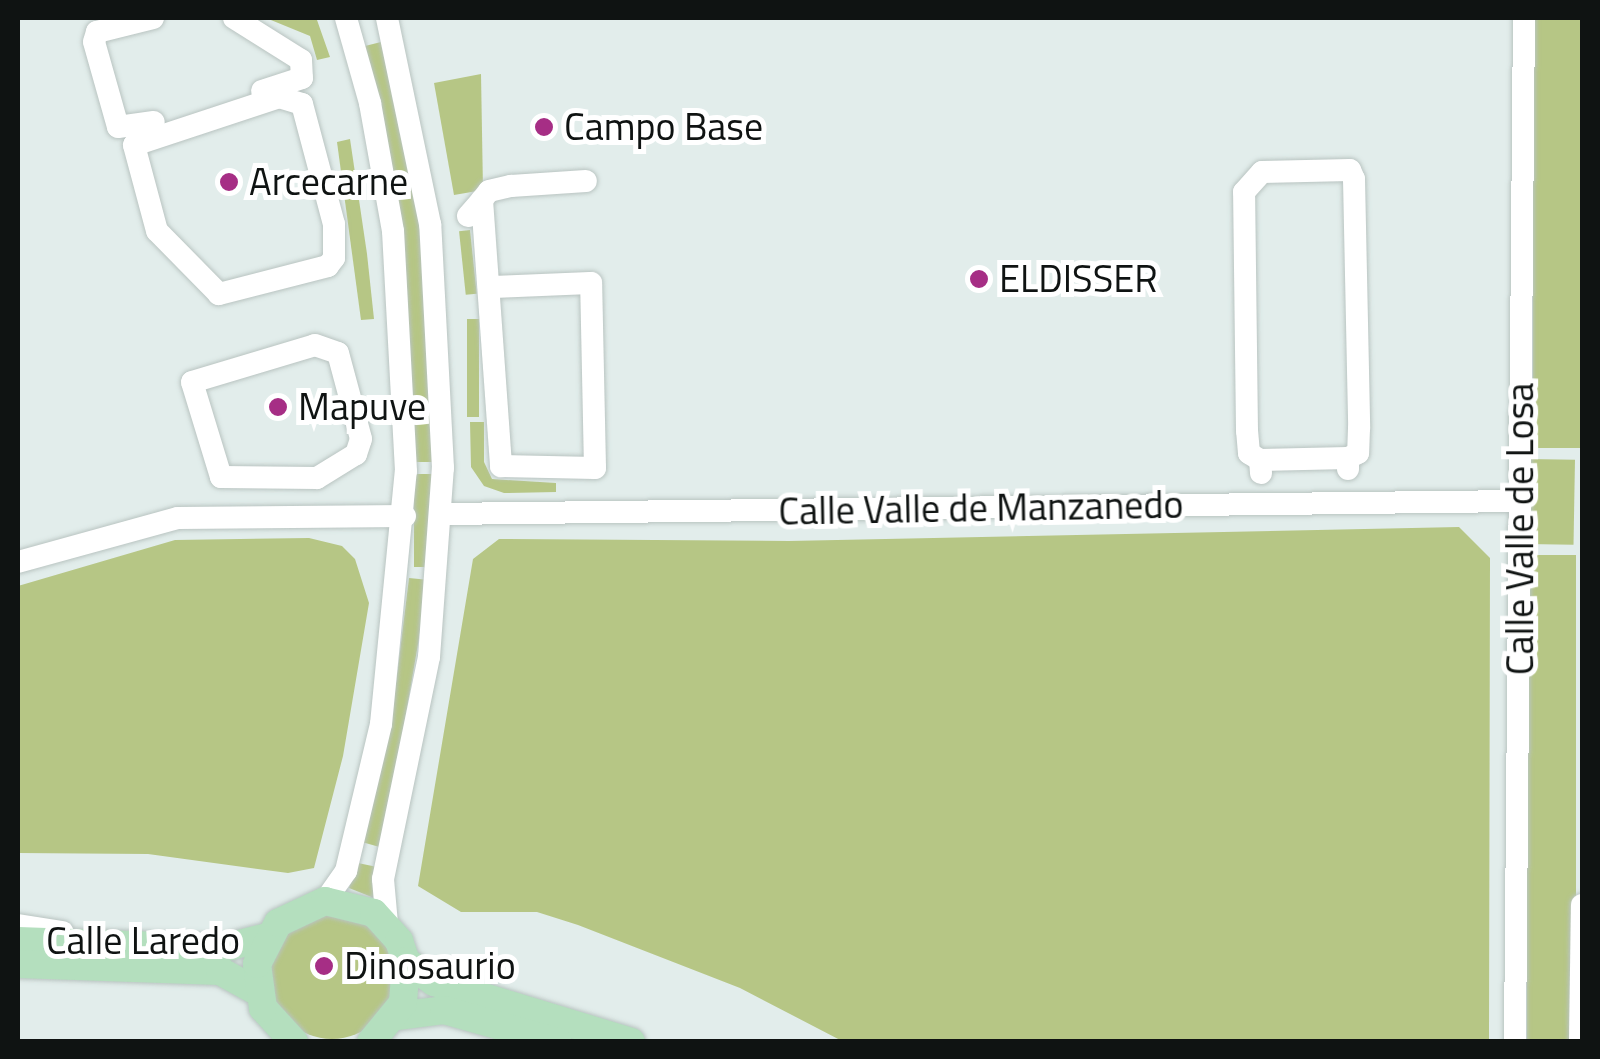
<!DOCTYPE html>
<style>
body{margin:0}
#map{position:relative;width:1600px;height:1059px;overflow:hidden;background:#e2edeb;font-family:"Titillium Web",sans-serif}
div>[style]{position:absolute}
.green>*{inset:0;background:#b6c685;transform-origin:0 0}
.round{border-radius:50%}
.roads{filter:drop-shadow(0 0 2px #b9c4c1) drop-shadow(0 0 2px #b9c4c1)}
.minor>*{height:22px;margin:-11px;padding:0 11px;transform-origin:11px;border-radius:11px;background:#fff}
.major>*{height:28px;margin:-14px;padding:0 14px;transform-origin:14px;border-radius:14px;background:#b4dfbe}
.dots>*{width:28px;height:28px;translate:-50% -50%;box-sizing:border-box;border:5px solid #fff;border-radius:50%}
span{translate:-50% -50%;white-space:nowrap;text-align:center;line-height:1.15;-webkit-text-stroke:10px #fff;paint-order:stroke}
.poi-label{font-size:38px;color:#0f1312}
.left{translate:0 -50%;text-align:left}
.street-label{font-size:38px;color:#0f1312}
.frame{position:absolute;inset:0;border:20px solid #0f1312;pointer-events:none}
</style>
<div id="map">
<div class="green">
<div style="clip-path:polygon(266px 18px,317px 20px,330px 57px,317px 60px,310px 36px)"></div>
<div style="left:1533px;top:18px;width:47px;height:430px"></div>
<div style="clip-path:polygon(385px 41px,420px 221px,435px 462px,414px 462px,406px 271px,365px 46px)"></div>
<div style="clip-path:polygon(481px 74px,483px 190px,454px 195px,434px 83px)"></div>
<div style="clip-path:polygon(350px 139px,367px 254px,374px 319px,361px 320px,337px 142px)"></div>
<div style="left:470px;top:230px;width:64px;height:11px;rotate:84deg"></div>
<div style="left:467px;top:319px;width:12px;height:98px"></div>
<div style="clip-path:polygon(470px 422px,484px 422px,484px 462px,492px 479px,556px 483px,556px 492px,504px 493px,484px 486px,471px 467px)"></div>
<div style="left:1528px;top:459px;width:47px;height:85px;rotate:1deg"></div>
<div style="left:414px;top:474px;width:20px;height:93px"></div>
<div style="clip-path:polygon(1459px 527px,1490px 558px,1489px 1041px,842px 1041px,740px 988px,578px 925px,537px 912px,461px 912px,418px 886px,473px 559px,499px 539px,789px 541px)"></div>
<div style="clip-path:polygon(309px 538px,342px 546px,355px 559px,369px 603px,343px 756px,314px 868px,288px 873px,148px 854px,18px 853px,18px 586px,175px 540px)"></div>
<div style="left:1527px;top:555px;width:49px;height:487px"></div>
<div style="clip-path:polygon(409px 578px,429px 580px,383px 848px,362px 842px,396px 684px)"></div>
<div style="clip-path:polygon(358px 863px,377px 867px,374px 898px,349px 888px)"></div>
<div class="round" style="left:270px;top:915px;width:124px;height:124px"></div>
</div>
<div class="roads">
<div class="minor">
<div style="left:153px;top:18px;width:58px;rotate:166deg"></div>
<div style="left:97px;top:32px;width:10px;rotate:107deg"></div>
<div style="left:94px;top:42px;width:88px;rotate:74.2deg"></div>
<div style="left:118px;top:127px;width:36px;rotate:-8deg"></div>
<div style="left:234px;top:18px;width:79px;rotate:32.1deg"></div>
<div style="left:301px;top:60px;width:18px;rotate:87deg"></div>
<div style="left:302px;top:78px;width:42px;rotate:162deg"></div>
<div style="left:279px;top:97px;width:24px;rotate:17deg"></div>
<div style="left:302px;top:104px;width:124px;rotate:75.1deg"></div>
<div style="left:334px;top:224px;width:34px;rotate:90deg"></div>
<div style="left:334px;top:258px;width:10px;rotate:127deg"></div>
<div style="left:328px;top:266px;width:113px;rotate:165.6deg"></div>
<div style="left:219px;top:294px;width:88px;rotate:-134.5deg"></div>
<div style="left:157px;top:231px;width:89px;rotate:-105deg"></div>
<div style="left:134px;top:145px;width:153px;rotate:-18.3deg"></div>
<div style="left:482px;top:200px;width:11px;rotate:-52deg"></div>
<div style="left:489px;top:191px;width:23px;rotate:-13deg"></div>
<div style="left:511px;top:186px;width:75px;rotate:-3.8deg"></div>
<div style="left:468px;top:216px;width:21px;rotate:-49deg"></div>
<div style="left:482px;top:200px;width:267px;rotate:85.9deg"></div>
<div style="left:501px;top:466px;width:94px;rotate:1.2deg"></div>
<div style="left:595px;top:468px;width:185px;rotate:-91.2deg"></div>
<div style="left:591px;top:283px;width:99px;rotate:177.7deg"></div>
<div style="left:315px;top:345px;width:24px;rotate:19deg"></div>
<div style="left:338px;top:353px;width:89px;rotate:75deg"></div>
<div style="left:361px;top:439px;width:16px;rotate:108deg"></div>
<div style="left:356px;top:454px;width:46px;rotate:148.4deg"></div>
<div style="left:317px;top:478px;width:96px;rotate:-179.4deg"></div>
<div style="left:221px;top:477px;width:99px;rotate:-107deg"></div>
<div style="left:192px;top:382px;width:128px;rotate:-16.7deg"></div>
<div style="left:1260px;top:460px;width:13px;rotate:-148deg"></div>
<div style="left:1249px;top:453px;width:22px;rotate:-95deg"></div>
<div style="left:1247px;top:431px;width:239px;rotate:-90.7deg"></div>
<div style="left:1244px;top:192px;width:27px;rotate:-48deg"></div>
<div style="left:1262px;top:172px;width:88px;rotate:-1.3deg"></div>
<div style="left:1350px;top:170px;width:10px;rotate:66deg"></div>
<div style="left:1354px;top:179px;width:249px;rotate:88.8deg"></div>
<div style="left:1359px;top:428px;width:25px;rotate:92deg"></div>
<div style="left:1358px;top:453px;width:11px;rotate:153deg"></div>
<div style="left:1261px;top:473px;width:13px;rotate:-94deg"></div>
<div style="left:1260px;top:460px;width:88px;rotate:-1.3deg"></div>
<div style="left:1348px;top:458px;width:11px;rotate:90deg"></div>
<div style="left:441px;top:514px;width:1079px;rotate:-0.69deg"></div>
<div style="left:18px;top:562px;width:166px;rotate:-15.4deg"></div>
<div style="left:178px;top:518px;width:227px;rotate:-0.5deg"></div>
<div style="left:325px;top:901px;width:37px;rotate:-55deg"></div>
<div style="left:346px;top:871px;width:151px;rotate:-76.6deg"></div>
<div style="left:381px;top:724px;width:254px;rotate:-84.4deg"></div>
<div style="left:406px;top:471px;width:240px;rotate:-93.1deg"></div>
<div style="left:393px;top:231px;width:130px;rotate:-100.2deg"></div>
<div style="left:370px;top:103px;width:88px;rotate:-105.8deg"></div>
<div style="left:387px;top:924px;width:45px;rotate:-95.1deg"></div>
<div style="left:383px;top:879px;width:227px;rotate:-78.3deg"></div>
<div style="left:429px;top:657px;width:190px;rotate:-85.8deg"></div>
<div style="left:443px;top:468px;width:244px;rotate:-93deg"></div>
<div style="left:430px;top:224px;width:210px;rotate:-101.8deg"></div>
<div style="left:18px;top:925px;width:45px;rotate:9deg"></div>
<div style="left:1515px;top:1042px;width:1024px;rotate:-89.5deg"></div>
<div style="left:1580px;top:1042px;width:137px;rotate:-89.2deg"></div>
</div>
<div class="major">
<div style="left:18px;top:941px;width:205px;rotate:2deg"></div>
<div style="left:223px;top:948px;width:45px;rotate:-14deg"></div>
<div style="left:406px;top:961px;width:35px;rotate:37deg"></div>
<div style="left:434px;top:982px;width:206px;rotate:16.9deg"></div>
<div style="left:18px;top:964px;width:202px;rotate:2deg"></div>
<div style="left:220px;top:971px;width:43px;rotate:28.9deg"></div>
<div style="left:397px;top:1016px;width:47px;rotate:-7.3deg"></div>
<div style="left:444px;top:1010px;width:118px;rotate:15.7deg"></div>
<div style="left:294px;top:1042px;width:46px;rotate:-132.4deg"></div>
<div style="left:263px;top:1008px;width:44px;rotate:-97.8deg"></div>
<div style="left:257px;top:964px;width:46px;rotate:-62.9deg"></div>
<div style="left:278px;top:923px;width:52px;rotate:-25.1deg"></div>
<div style="left:325px;top:901px;width:50px;rotate:13.8deg"></div>
<div style="left:374px;top:913px;width:38px;rotate:48deg"></div>
<div style="left:399px;top:941px;width:21px;rotate:71deg"></div>
<div style="left:406px;top:961px;width:42px;rotate:94.1deg"></div>
<div style="left:403px;top:1003px;width:50px;rotate:129.4deg"></div>
</div>
</div>
<div class="dots">
<div style="left:544px;top:127px;background:#a62e85"></div>
<div style="left:229px;top:182px;background:#a62e85"></div>
<div style="left:979px;top:279px;background:#a62e85"></div>
<div style="left:278px;top:407px;background:#a62e85"></div>
<div style="left:324px;top:966px;background:#a62e85"></div>
</div>
<div class="poi-label">
<span class="left" style="left:564px;top:127px">Campo Base</span>
<span class="left" style="left:249px;top:182px">Arcecarne</span>
<span class="left" style="left:999px;top:279px">ELDISSER</span>
<span class="left" style="left:298px;top:407px">Mapuve</span>
<span class="left" style="left:344px;top:966px">Dinosaurio</span>
</div>
<div class="street-label">
<span style="left:981px;top:508px;rotate:-1deg">Calle Valle de Manzanedo</span>
<span style="left:1520px;top:529px;rotate:-90deg">Calle Valle de Losa</span>
<span style="left:143px;top:941px">Calle Laredo</span>
</div>
<div class="frame"></div>
</div>
